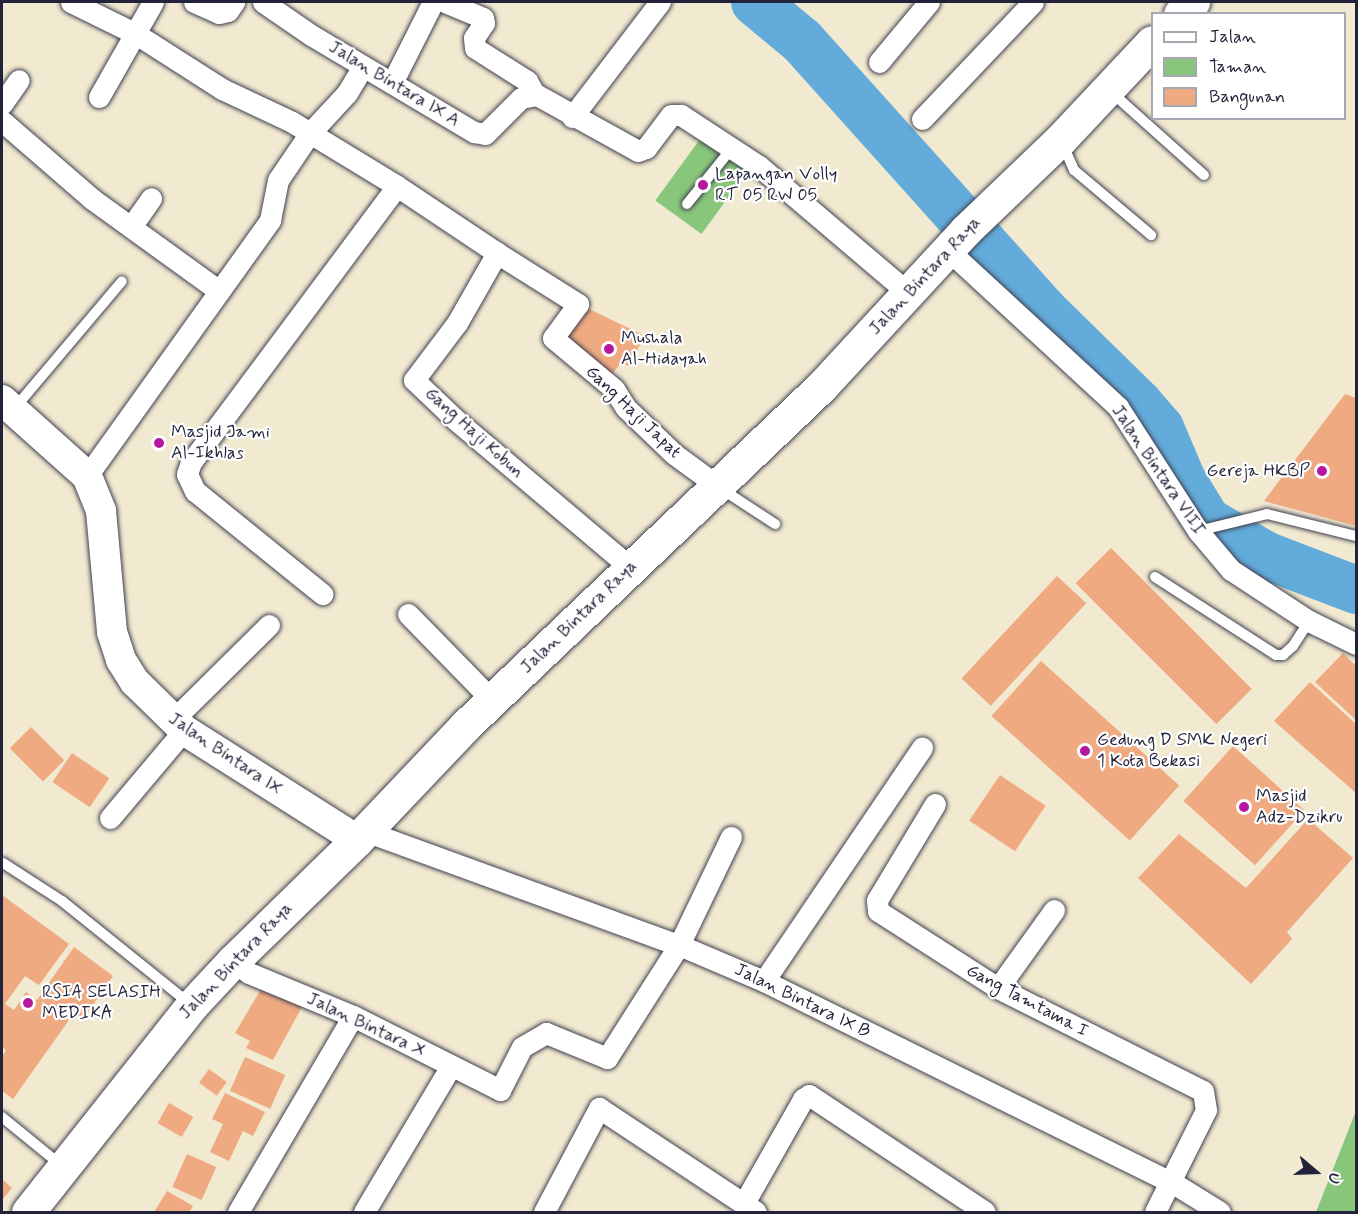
<!DOCTYPE html>
<style>
body{margin:0}
#map{position:relative;width:1358px;height:1214px;overflow:hidden;background:#f1e9d0;font-family:Mynerve,sans-serif}
div>[style]{position:absolute}
.green>*{inset:0;background:#88c67c;transform-origin:0 0}
.river>*{height:48px;margin:-24px;padding:0 24px;transform-origin:24px;border-radius:24px;background:#62abda}
.building>*{inset:0;background:#efaa81;transform-origin:0 0}
.roads{filter:drop-shadow(0 0 2px #414051) drop-shadow(0 0 2px #414051)}
.lane>*{height:10px;margin:-5px;padding:0 5px;transform-origin:5px;border-radius:5px;background:#fff}
.street>*{height:21px;margin:-10.5px;padding:0 10.5px;transform-origin:10.5px;border-radius:10.5px;background:#fff}
.secondary>*{height:30px;margin:-15px;padding:0 15px;transform-origin:15px;border-radius:15px;background:#fff}
.primary>*{height:33px;margin:-16.5px;padding:0 16.5px;transform-origin:16.5px;border-radius:16.5px;background:#fff}
.dots>*{width:16px;height:16px;translate:-50% -50%;box-sizing:border-box;border:3px solid #fff;border-radius:50%}
span{translate:-50% -50%;white-space:nowrap;text-align:center;line-height:1.15;-webkit-text-stroke:4.5px #fff;paint-order:stroke}
.street-label{font-size:18px;color:#22223b}
.poi-label{font-size:18px;color:#22223b}
.left{translate:0 -50%;text-align:left}
.right{translate:-100% -50%;text-align:right}
.frame{position:absolute;inset:0;border:3px solid #22223b;pointer-events:none}
.legend{position:absolute;left:1151px;top:12px;width:195px;height:108px;box-sizing:border-box;background:#fff;border:2px solid #a7a7b1;margin:0;padding:8px 10px;list-style:none;font-size:18px;color:#22223b}
.legend li{display:flex;align-items:center;gap:12px;height:30px}
.legend b{width:30px;border:2px solid #a7a7b1}
.north{position:absolute;left:1286px;top:1142px;width:60px;height:60px;-webkit-text-stroke:4px #fff;paint-order:stroke;rotate:109deg;font-size:16px;font-weight:700;line-height:24px;text-align:center;color:#22223b}
.north::after{content:'';display:block;margin:auto;width:21px;height:27px;background:#22223b;clip-path:polygon(50% 0,100% 100%,50% 72%,0 100%)}
</style>
<div id="map">
<div class="green">
<div style="left:703px;top:135px;width:57px;height:81px;rotate:36deg"></div>
<div style="clip-path:polygon(1356px 1111px,1356px 1212px,1316px 1212px)"></div>
</div>
<div class="river">
<div style="left:755px;top:2px;width:61px;rotate:39.7deg"></div>
<div style="left:802px;top:41px;width:361px;rotate:48.1deg"></div>
<div style="left:1043px;top:310px;width:134px;rotate:44.4deg"></div>
<div style="left:1139px;top:404px;width:32px;rotate:49deg"></div>
<div style="left:1160px;top:428px;width:56px;rotate:67.1deg"></div>
<div style="left:1182px;top:480px;width:48px;rotate:58.6deg"></div>
<div style="left:1207px;top:521px;width:69px;rotate:30.3deg"></div>
<div style="left:1267px;top:556px;width:95px;rotate:20.9deg"></div>
</div>
<div class="building">
<div style="clip-path:polygon(583px 306px,645px 336px,628px 366px,621px 363px,612px 374px,562px 334px)"></div>
<div style="clip-path:polygon(1345px 394px,1356px 398px,1356px 526px,1264px 501px)"></div>
<div style="left:1111px;top:548px;width:199px;height:50px;rotate:45deg"></div>
<div style="left:1057px;top:576px;width:40px;height:140px;rotate:43deg"></div>
<div style="clip-path:polygon(1343px 653px,1356px 666px,1356px 720px,1315px 682px)"></div>
<div style="left:1041px;top:661px;width:186px;height:74px;rotate:42deg"></div>
<div style="clip-path:polygon(1310px 682px,1356px 724px,1356px 793px,1274px 721px)"></div>
<div style="left:31px;top:727px;width:47px;height:30px;rotate:45deg"></div>
<div style="left:1233px;top:746px;width:96px;height:74px;rotate:42deg"></div>
<div style="left:72px;top:753px;width:45px;height:35px;rotate:34deg"></div>
<div style="left:1000px;top:775px;width:55px;height:55px;rotate:34deg"></div>
<div style="clip-path:polygon(1308px 819px,1353px 858px,1287px 932px,1292px 939px,1251px 984px,1138px 878px,1179px 834px,1246px 888px)"></div>
<div style="clip-path:polygon(2px 895px,69px 944px,39px 985px,25px 976px,5px 1004px,14px 1010px,26px 992px,37px 1000px,74px 947px,113px 976px,83px 1019px,74px 1013px,13px 1099px,2px 1091px,2px 1057px,6px 1050px,2px 1047px)"></div>
<div style="clip-path:polygon(261px 989px,302px 1007px,273px 1060px,246px 1048px,250px 1041px,235px 1033px)"></div>
<div style="left:245px;top:1057px;width:44px;height:37px;rotate:24deg"></div>
<div style="left:209px;top:1069px;width:22px;height:17px;rotate:36deg"></div>
<div style="clip-path:polygon(225px 1093px,265px 1112px,253px 1136px,243px 1131px,229px 1161px,210px 1152px,223px 1124px,212px 1119px)"></div>
<div style="left:169px;top:1103px;width:28px;height:23px;rotate:30deg"></div>
<div style="left:187px;top:1154px;width:32px;height:36px;rotate:24deg"></div>
<div style="clip-path:polygon(2px 1179px,12px 1188px,2px 1200px)"></div>
<div style="clip-path:polygon(167px 1191px,193px 1206px,189px 1212px,154px 1212px)"></div>
</div>
<div class="roads">
<div class="lane">
<div style="left:1110px;top:91px;width:126px;rotate:41.8deg"></div>
<div style="left:1062px;top:143px;width:30px;rotate:66deg"></div>
<div style="left:1074px;top:170px;width:101px;rotate:40.2deg"></div>
<div style="left:687px;top:204px;width:72px;rotate:-51.2deg"></div>
<div style="left:14px;top:409px;width:167px;rotate:-49.8deg"></div>
<div style="left:720px;top:488px;width:66px;rotate:33.2deg"></div>
<div style="left:1198px;top:531px;width:71px;rotate:-13.8deg"></div>
<div style="left:1267px;top:514px;width:92px;rotate:13.9deg"></div>
<div style="left:1155px;top:577px;width:144px;rotate:32.8deg"></div>
<div style="left:1276px;top:655px;width:7px"></div>
<div style="left:1283px;top:655px;width:13px;rotate:-42deg"></div>
<div style="left:1293px;top:646px;width:30px;rotate:-57deg"></div>
<div style="left:3px;top:863px;width:70px;rotate:32.8deg"></div>
<div style="left:62px;top:901px;width:163px;rotate:38.8deg"></div>
<div style="left:2px;top:1117px;width:77px;rotate:39.2deg"></div>
</div>
<div class="street">
<div style="left:71px;top:2px;width:72px;rotate:26.2deg"></div>
<div style="left:136px;top:34px;width:102px;rotate:32.6deg"></div>
<div style="left:222px;top:89px;width:77px;rotate:25.2deg"></div>
<div style="left:292px;top:122px;width:123px;rotate:31.4deg"></div>
<div style="left:397px;top:186px;width:344px;rotate:126.7deg"></div>
<div style="left:191px;top:462px;width:13px;rotate:108deg"></div>
<div style="left:187px;top:474px;width:19px;rotate:65deg"></div>
<div style="left:195px;top:491px;width:164px;rotate:39deg"></div>
<div style="left:194px;top:2px;width:27px;rotate:24deg"></div>
<div style="left:219px;top:13px;width:9px;rotate:-13deg"></div>
<div style="left:228px;top:11px;width:11px;rotate:-56deg"></div>
<div style="left:263px;top:2px;width:58px;rotate:34.5deg"></div>
<div style="left:311px;top:35px;width:190px;rotate:30.8deg"></div>
<div style="left:474px;top:132px;width:11px;rotate:10deg"></div>
<div style="left:485px;top:134px;width:51px;rotate:-45deg"></div>
<div style="left:521px;top:98px;width:16px;rotate:-11deg"></div>
<div style="left:537px;top:95px;width:115px;rotate:29deg"></div>
<div style="left:638px;top:151px;width:9px;rotate:-21deg"></div>
<div style="left:646px;top:148px;width:41px;rotate:-52.9deg"></div>
<div style="left:671px;top:115px;width:10px"></div>
<div style="left:681px;top:115px;width:93px;rotate:33.2deg"></div>
<div style="left:759px;top:166px;width:196px;rotate:40.4deg"></div>
<div style="left:445px;top:2px;width:41px;rotate:22.8deg"></div>
<div style="left:483px;top:18px;width:5px;rotate:79deg"></div>
<div style="left:484px;top:23px;width:18px;rotate:124deg"></div>
<div style="left:474px;top:38px;width:10px;rotate:84deg"></div>
<div style="left:475px;top:48px;width:62px;rotate:32.4deg"></div>
<div style="left:527px;top:81px;width:16px;rotate:60deg"></div>
<div style="left:879px;top:62px;width:78px;rotate:-50.2deg"></div>
<div style="left:392px;top:83px;width:91px;rotate:-63.2deg"></div>
<div style="left:99px;top:97px;width:109px;rotate:-60.4deg"></div>
<div style="left:2px;top:104px;width:29px;rotate:-55deg"></div>
<div style="left:572px;top:117px;width:145px;rotate:-52.6deg"></div>
<div style="left:922px;top:119px;width:161px;rotate:-46.5deg"></div>
<div style="left:2px;top:121px;width:119px;rotate:40.9deg"></div>
<div style="left:92px;top:199px;width:157px;rotate:35.9deg"></div>
<div style="left:397px;top:186px;width:120px;rotate:33.8deg"></div>
<div style="left:131px;top:227px;width:35px;rotate:-55deg"></div>
<div style="left:948px;top:250px;width:231px;rotate:42.7deg"></div>
<div style="left:1118px;top:407px;width:148px;rotate:57.2deg"></div>
<div style="left:1198px;top:531px;width:51px;rotate:49.8deg"></div>
<div style="left:1231px;top:570px;width:93px;rotate:33.2deg"></div>
<div style="left:1309px;top:621px;width:52px;rotate:26.1deg"></div>
<div style="left:87px;top:476px;width:315px;rotate:-54.4deg"></div>
<div style="left:270px;top:220px;width:41px;rotate:-78.7deg"></div>
<div style="left:278px;top:180px;width:57px;rotate:-55.8deg"></div>
<div style="left:310px;top:133px;width:54px;rotate:-47.2deg"></div>
<div style="left:347px;top:93px;width:31px;rotate:-59deg"></div>
<div style="left:631px;top:568px;width:229px;rotate:-139.8deg"></div>
<div style="left:456px;top:420px;width:58px;rotate:-136.4deg"></div>
<div style="left:414px;top:380px;width:71px;rotate:-53deg"></div>
<div style="left:457px;top:323px;width:81px;rotate:-60.3deg"></div>
<div style="left:497px;top:253px;width:96px;rotate:32.2deg"></div>
<div style="left:578px;top:304px;width:42px;rotate:126.3deg"></div>
<div style="left:553px;top:338px;width:80px;rotate:39.9deg"></div>
<div style="left:614px;top:389px;width:22px;rotate:58deg"></div>
<div style="left:626px;top:408px;width:66px;rotate:43.8deg"></div>
<div style="left:674px;top:454px;width:51px;rotate:36.2deg"></div>
<div style="left:408px;top:614px;width:120px;rotate:45.7deg"></div>
<div style="left:173px;top:720px;width:135px;rotate:-44.7deg"></div>
<div style="left:935px;top:804px;width:112px;rotate:121.1deg"></div>
<div style="left:877px;top:900px;width:11px;rotate:85deg"></div>
<div style="left:878px;top:911px;width:143px;rotate:32.7deg"></div>
<div style="left:998px;top:988px;width:229px;rotate:26.7deg"></div>
<div style="left:1203px;top:1091px;width:19px;rotate:81deg"></div>
<div style="left:1206px;top:1110px;width:114px;rotate:116.6deg"></div>
<div style="left:110px;top:818px;width:115px;rotate:-49.9deg"></div>
<div style="left:365px;top:831px;width:334px;rotate:20deg"></div>
<div style="left:679px;top:945px;width:92px;rotate:23deg"></div>
<div style="left:764px;top:981px;width:456px;rotate:26.3deg"></div>
<div style="left:1173px;top:1183px;width:55px;rotate:31.7deg"></div>
<div style="left:233px;top:961px;width:20px;rotate:37deg"></div>
<div style="left:249px;top:973px;width:113px;rotate:22.5deg"></div>
<div style="left:353px;top:1016px;width:165px;rotate:26.7deg"></div>
<div style="left:500px;top:1090px;width:48px;rotate:-62.9deg"></div>
<div style="left:522px;top:1047px;width:28px;rotate:-30deg"></div>
<div style="left:546px;top:1033px;width:66px;rotate:22.3deg"></div>
<div style="left:607px;top:1058px;width:134px;rotate:-57.5deg"></div>
<div style="left:679px;top:945px;width:120px;rotate:-64.3deg"></div>
<div style="left:764px;top:981px;width:282px;rotate:-55.9deg"></div>
<div style="left:998px;top:988px;width:96px;rotate:-54.3deg"></div>
<div style="left:744px;top:1203px;width:120px;rotate:-60.4deg"></div>
<div style="left:803px;top:1099px;width:7px;rotate:-34deg"></div>
<div style="left:809px;top:1095px;width:211px;rotate:33.6deg"></div>
<div style="left:238px;top:1212px;width:227px;rotate:-59.6deg"></div>
<div style="left:364px;top:1212px;width:170px;rotate:-59.2deg"></div>
<div style="left:544px;top:1212px;width:118px;rotate:-62.1deg"></div>
<div style="left:599px;top:1108px;width:188px;rotate:33.5deg"></div>
</div>
<div class="secondary">
<div style="left:2px;top:400px;width:114px;rotate:41.8deg"></div>
<div style="left:87px;top:476px;width:38px;rotate:68deg"></div>
<div style="left:101px;top:511px;width:121px;rotate:84.8deg"></div>
<div style="left:112px;top:632px;width:29px;rotate:72deg"></div>
<div style="left:121px;top:660px;width:26px;rotate:58deg"></div>
<div style="left:135px;top:682px;width:69px;rotate:44.4deg"></div>
<div style="left:184px;top:730px;width:205px;rotate:32.4deg"></div>
</div>
<div class="primary">
<div style="left:1180px;top:14px;width:18px;rotate:-43deg"></div>
<div style="left:28px;top:1212px;width:264px;rotate:-51.6deg"></div>
<div style="left:192px;top:1005px;width:60px;rotate:-47deg"></div>
<div style="left:233px;top:961px;width:173px;rotate:-44.3deg"></div>
<div style="left:357px;top:840px;width:157px;rotate:-46.5deg"></div>
<div style="left:465px;top:726px;width:493px;rotate:-43.6deg"></div>
<div style="left:822px;top:386px;width:212px;rotate:-47.3deg"></div>
<div style="left:966px;top:230px;width:130px;rotate:-43.8deg"></div>
<div style="left:1060px;top:140px;width:134px;rotate:-46.8deg"></div>
</div>
</div>
<div class="dots">
<div style="left:703px;top:185px;background:#b5179e"></div>
<div style="left:609px;top:349px;background:#b5179e"></div>
<div style="left:159px;top:443px;background:#b5179e"></div>
<div style="left:1322px;top:471px;background:#b5179e"></div>
<div style="left:1085px;top:751px;background:#b5179e"></div>
<div style="left:1244px;top:807px;background:#b5179e"></div>
<div style="left:28px;top:1003px;background:#b5179e"></div>
</div>
<div class="street-label">
<span style="left:394px;top:84px;rotate:31deg">Jalan Bintara IX A</span>
<span style="left:925px;top:276px;rotate:-47deg">Jalan Bintara Raya</span>
<span style="left:633px;top:412px;rotate:44deg">Gang Haji Japat</span>
<span style="left:474px;top:433px;rotate:42deg">Gang Haji Kobun</span>
<span style="left:1158px;top:470px;rotate:56deg">Jalan Bintara VIII</span>
<span style="left:579px;top:617px;rotate:-44deg">Jalan Bintara Raya</span>
<span style="left:225px;top:754px;rotate:34deg">Jalan Bintara IX</span>
<span style="left:236px;top:961px;rotate:-46deg">Jalan Bintara Raya</span>
<span style="left:802px;top:1001px;rotate:26deg">Jalan Bintara IX B</span>
<span style="left:1027px;top:1001px;rotate:28deg">Gang Tamtama I</span>
<span style="left:366px;top:1025px;rotate:25deg">Jalan Bintara X</span>
</div>
<div class="poi-label">
<span class="left" style="left:715px;top:185px">Lapangan Volly<br>RT 05 RW 05</span>
<span class="left" style="left:621px;top:349px">Mushala<br>Al-Hidayah</span>
<span class="left" style="left:171px;top:443px">Masjid Jami<br>Al-Ikhlas</span>
<span class="right" style="left:1310px;top:471px">Gereja HKBP</span>
<span class="left" style="left:1097px;top:751px">Gedung D SMK Negeri<br>1 Kota Bekasi</span>
<span class="left" style="left:1256px;top:807px">Masjid<br>Adz-Dzikru</span>
<span class="left" style="left:42px;top:1003px">RSIA SELASIH<br>MEDIKA</span>
</div>
<div class="frame"></div>
<ul class="legend">
<li><b style="height:8px;background:#fff"></b>Jalan</li>
<li><b style="height:16px;background:#88c67c"></b>Taman</li>
<li><b style="height:16px;background:#efaa81"></b>Bangunan</li>
</ul>
<div class="north">U</div>
</div>
